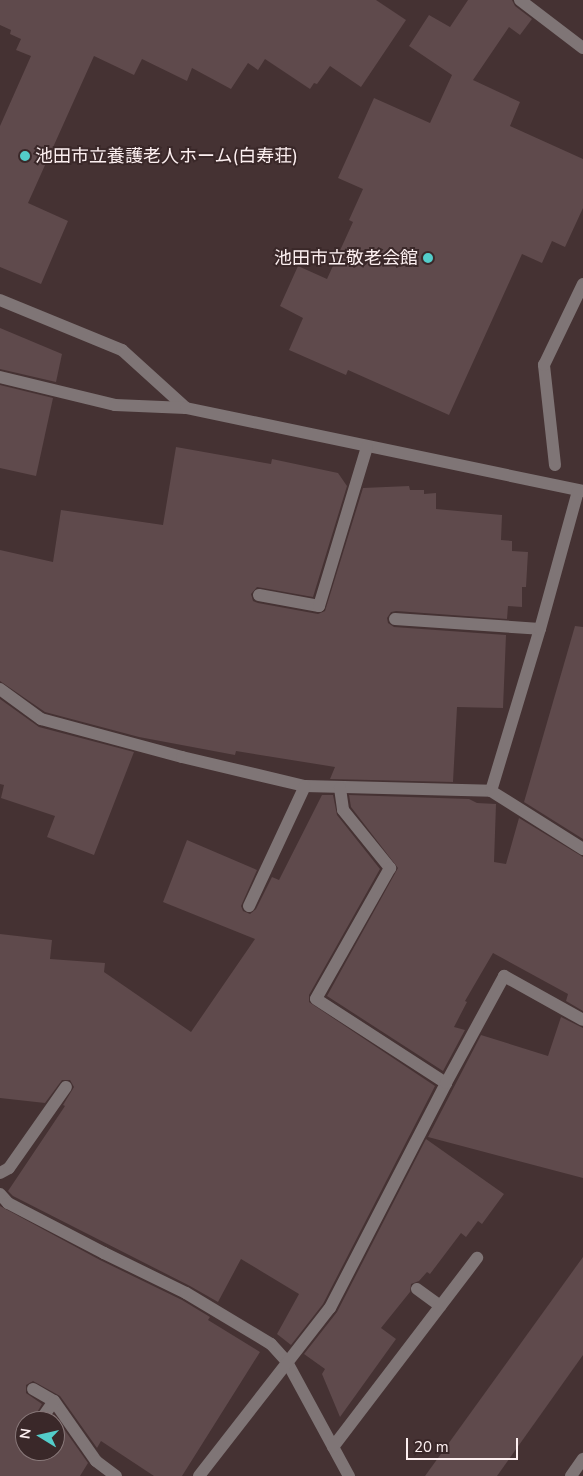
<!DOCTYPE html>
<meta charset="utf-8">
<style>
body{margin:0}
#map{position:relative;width:583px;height:1476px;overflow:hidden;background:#453233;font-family:"Nunito Sans","Noto Sans JP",sans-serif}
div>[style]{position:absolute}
.building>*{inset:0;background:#5f4a4c}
.minor>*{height:12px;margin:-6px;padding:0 6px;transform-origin:6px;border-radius:6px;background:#7f7576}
.dots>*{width:14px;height:14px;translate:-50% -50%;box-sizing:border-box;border:2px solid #3a2829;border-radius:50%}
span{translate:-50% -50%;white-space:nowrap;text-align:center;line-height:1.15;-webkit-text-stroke:4px #3a2829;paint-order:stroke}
.poi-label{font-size:18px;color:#fceff0}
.left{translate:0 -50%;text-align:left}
.right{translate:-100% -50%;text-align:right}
.north{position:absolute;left:15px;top:1411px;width:50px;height:50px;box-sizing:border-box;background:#3a2829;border:1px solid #887879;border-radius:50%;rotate:279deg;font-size:14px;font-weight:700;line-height:20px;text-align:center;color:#fceff0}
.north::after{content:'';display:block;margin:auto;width:18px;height:22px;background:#53cdca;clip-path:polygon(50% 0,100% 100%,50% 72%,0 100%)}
.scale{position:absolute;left:406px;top:1438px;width:112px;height:22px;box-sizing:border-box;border:2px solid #fceff0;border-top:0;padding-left:6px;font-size:15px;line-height:18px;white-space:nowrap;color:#fceff0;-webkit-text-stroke:4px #3a2829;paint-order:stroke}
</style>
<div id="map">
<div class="building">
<div style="clip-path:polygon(0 0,376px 0,406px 20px,361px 87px,330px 66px,317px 84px,314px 83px,310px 89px,265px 59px,258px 70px,248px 63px,231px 89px,192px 68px,187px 81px,142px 59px,134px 75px,94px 56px,28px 203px,68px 221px,41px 284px,0 267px,0 126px,31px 56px,16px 50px,21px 39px,10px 34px,11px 30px,0 25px)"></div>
<div style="clip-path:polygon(468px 0,512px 0,515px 6px,532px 19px,520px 35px,509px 27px,473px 80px,520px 102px,510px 126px,583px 159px,583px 208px,565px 247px,552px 241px,542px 263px,522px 254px,449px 415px,348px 370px,346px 375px,289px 350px,303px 318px,280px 306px,298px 266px,327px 279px,353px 222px,349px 220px,363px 189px,338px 178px,374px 98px,430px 123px,452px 75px,409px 46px,429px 15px,450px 27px)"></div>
<div style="clip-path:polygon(0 328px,62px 354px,56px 382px,0 369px)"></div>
<div style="clip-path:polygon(0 385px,53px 398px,36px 476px,0 468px)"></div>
<div style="clip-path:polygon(176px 447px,271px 464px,272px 459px,338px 473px,347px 486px,313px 597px,257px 587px,251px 594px,253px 601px,258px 603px,318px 614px,325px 611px,363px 488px,409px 486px,410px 490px,424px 490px,424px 494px,436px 493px,436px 509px,502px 515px,501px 540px,512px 541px,512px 551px,528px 552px,526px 587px,522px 587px,522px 607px,508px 606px,507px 619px,396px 611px,391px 612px,387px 618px,388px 623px,394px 627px,506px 635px,503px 708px,457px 707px,453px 782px,330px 779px,335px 767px,236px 751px,235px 755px,139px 737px,45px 712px,0 681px,0 550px,53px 562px,61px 510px,163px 525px)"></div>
<div style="clip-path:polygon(575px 626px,583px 627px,583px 839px,524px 802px)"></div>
<div style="clip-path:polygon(0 699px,39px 727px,134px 752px,94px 855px,47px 837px,55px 816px,1px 798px,4px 785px,0 784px)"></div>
<div style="clip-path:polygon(322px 795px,333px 795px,337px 815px,380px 869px,309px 995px,309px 1002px,435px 1086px,323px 1304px,291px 1345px,277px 1334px,299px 1294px,241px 1259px,218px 1302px,190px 1286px,13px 1196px,8px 1191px,65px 1106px,63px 1105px,74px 1087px,70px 1080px,62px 1080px,45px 1103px,0 1098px,0 934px,52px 940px,50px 959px,105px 963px,104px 972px,191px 1032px,255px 939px,163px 902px,187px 840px,257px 870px,241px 906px,243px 911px,250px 914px,256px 909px,272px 877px,279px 880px)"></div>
<div style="clip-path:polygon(349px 795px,469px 799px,477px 803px,496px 804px,494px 862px,506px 864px,519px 818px,583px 857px,583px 1011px,566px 1001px,568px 994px,493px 953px,465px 1001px,467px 1002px,454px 1027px,465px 1030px,443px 1071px,327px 996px,398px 868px,351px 807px)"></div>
<div style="clip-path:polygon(561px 1017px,583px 1028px,583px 1178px,428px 1137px,481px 1035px,548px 1056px)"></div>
<div style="clip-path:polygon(426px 1139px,504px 1194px,482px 1224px,478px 1221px,466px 1237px,461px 1233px,430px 1274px,427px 1272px,419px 1281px,411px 1284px,410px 1292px,381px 1328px,396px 1339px,340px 1417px,322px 1374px,325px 1369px,304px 1354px,337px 1312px)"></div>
<div style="clip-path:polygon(0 1206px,100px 1260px,182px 1300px,210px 1317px,208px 1320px,260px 1352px,182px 1476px,154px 1476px,101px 1441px,97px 1448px,60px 1396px,33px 1381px,26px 1385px,26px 1393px,42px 1404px,32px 1421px,25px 1421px,25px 1451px,55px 1451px,55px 1421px,50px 1421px,54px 1415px,88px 1463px,80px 1476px,0 1476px)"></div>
<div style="clip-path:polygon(583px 1257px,583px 1355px,497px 1476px,425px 1476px)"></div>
</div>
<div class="minor">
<div style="left:520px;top:0;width:79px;rotate:37.3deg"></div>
<div style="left:0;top:300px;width:132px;rotate:22.3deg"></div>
<div style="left:122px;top:350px;width:86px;rotate:42.2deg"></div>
<div style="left:0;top:377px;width:118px;rotate:13.7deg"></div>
<div style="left:115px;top:405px;width:71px;rotate:2.4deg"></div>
<div style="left:186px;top:408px;width:406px;rotate:11.8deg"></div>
<div style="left:555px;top:465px;width:101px;rotate:-96.3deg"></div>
<div style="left:544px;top:365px;width:90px;rotate:-64.3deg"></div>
<div style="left:259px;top:595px;width:61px;rotate:10.4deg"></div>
<div style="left:319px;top:606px;width:166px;rotate:-73.2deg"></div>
<div style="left:395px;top:619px;width:145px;rotate:3.9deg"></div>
<div style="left:0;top:689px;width:51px;rotate:36.2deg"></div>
<div style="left:41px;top:719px;width:146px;rotate:15.1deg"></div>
<div style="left:182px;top:757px;width:126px;rotate:13.3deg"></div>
<div style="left:305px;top:786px;width:186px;rotate:1.5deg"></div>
<div style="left:491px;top:791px;width:169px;rotate:-73.2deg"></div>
<div style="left:540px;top:629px;width:143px;rotate:-74.6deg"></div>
<div style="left:340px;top:788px;width:22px;rotate:82deg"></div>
<div style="left:343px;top:810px;width:75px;rotate:51deg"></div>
<div style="left:390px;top:868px;width:150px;rotate:119.5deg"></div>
<div style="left:316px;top:999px;width:155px;rotate:32.9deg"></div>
<div style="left:491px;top:791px;width:109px;rotate:32.2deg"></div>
<div style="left:249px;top:906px;width:132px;rotate:-65deg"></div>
<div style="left:0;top:1173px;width:10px;rotate:-29deg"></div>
<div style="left:9px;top:1168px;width:99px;rotate:-54.9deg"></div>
<div style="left:0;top:1194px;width:12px;rotate:48deg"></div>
<div style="left:8px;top:1203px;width:108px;rotate:27.5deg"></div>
<div style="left:104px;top:1253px;width:91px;rotate:26deg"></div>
<div style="left:186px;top:1293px;width:99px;rotate:31deg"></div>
<div style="left:271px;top:1344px;width:24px;rotate:48deg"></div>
<div style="left:287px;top:1362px;width:130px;rotate:61.5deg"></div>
<div style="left:417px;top:1289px;width:29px;rotate:36deg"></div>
<div style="left:33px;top:1389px;width:24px;rotate:30deg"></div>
<div style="left:54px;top:1401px;width:73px;rotate:55deg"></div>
<div style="left:96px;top:1461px;width:25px;rotate:37deg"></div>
<div style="left:40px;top:1421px;width:24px;rotate:-55deg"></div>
<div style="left:333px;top:1447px;width:238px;rotate:-52.7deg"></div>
<div style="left:199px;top:1476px;width:213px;rotate:-52.1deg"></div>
<div style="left:330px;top:1308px;width:253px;rotate:-62.7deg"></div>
<div style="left:446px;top:1083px;width:122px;rotate:-61.5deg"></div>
<div style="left:504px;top:976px;width:90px;rotate:29.1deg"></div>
<div style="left:571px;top:1476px;width:21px;rotate:-55deg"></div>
</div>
<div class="dots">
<div style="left:25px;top:156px;background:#53cdca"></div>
<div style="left:428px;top:258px;background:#53cdca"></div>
</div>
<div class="poi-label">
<span class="left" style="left:35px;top:156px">池田市立養護老人ホーム(白寿荘)</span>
<span class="right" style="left:418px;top:258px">池田市立敬老会館</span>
</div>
<div class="north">N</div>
<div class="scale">20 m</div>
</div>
